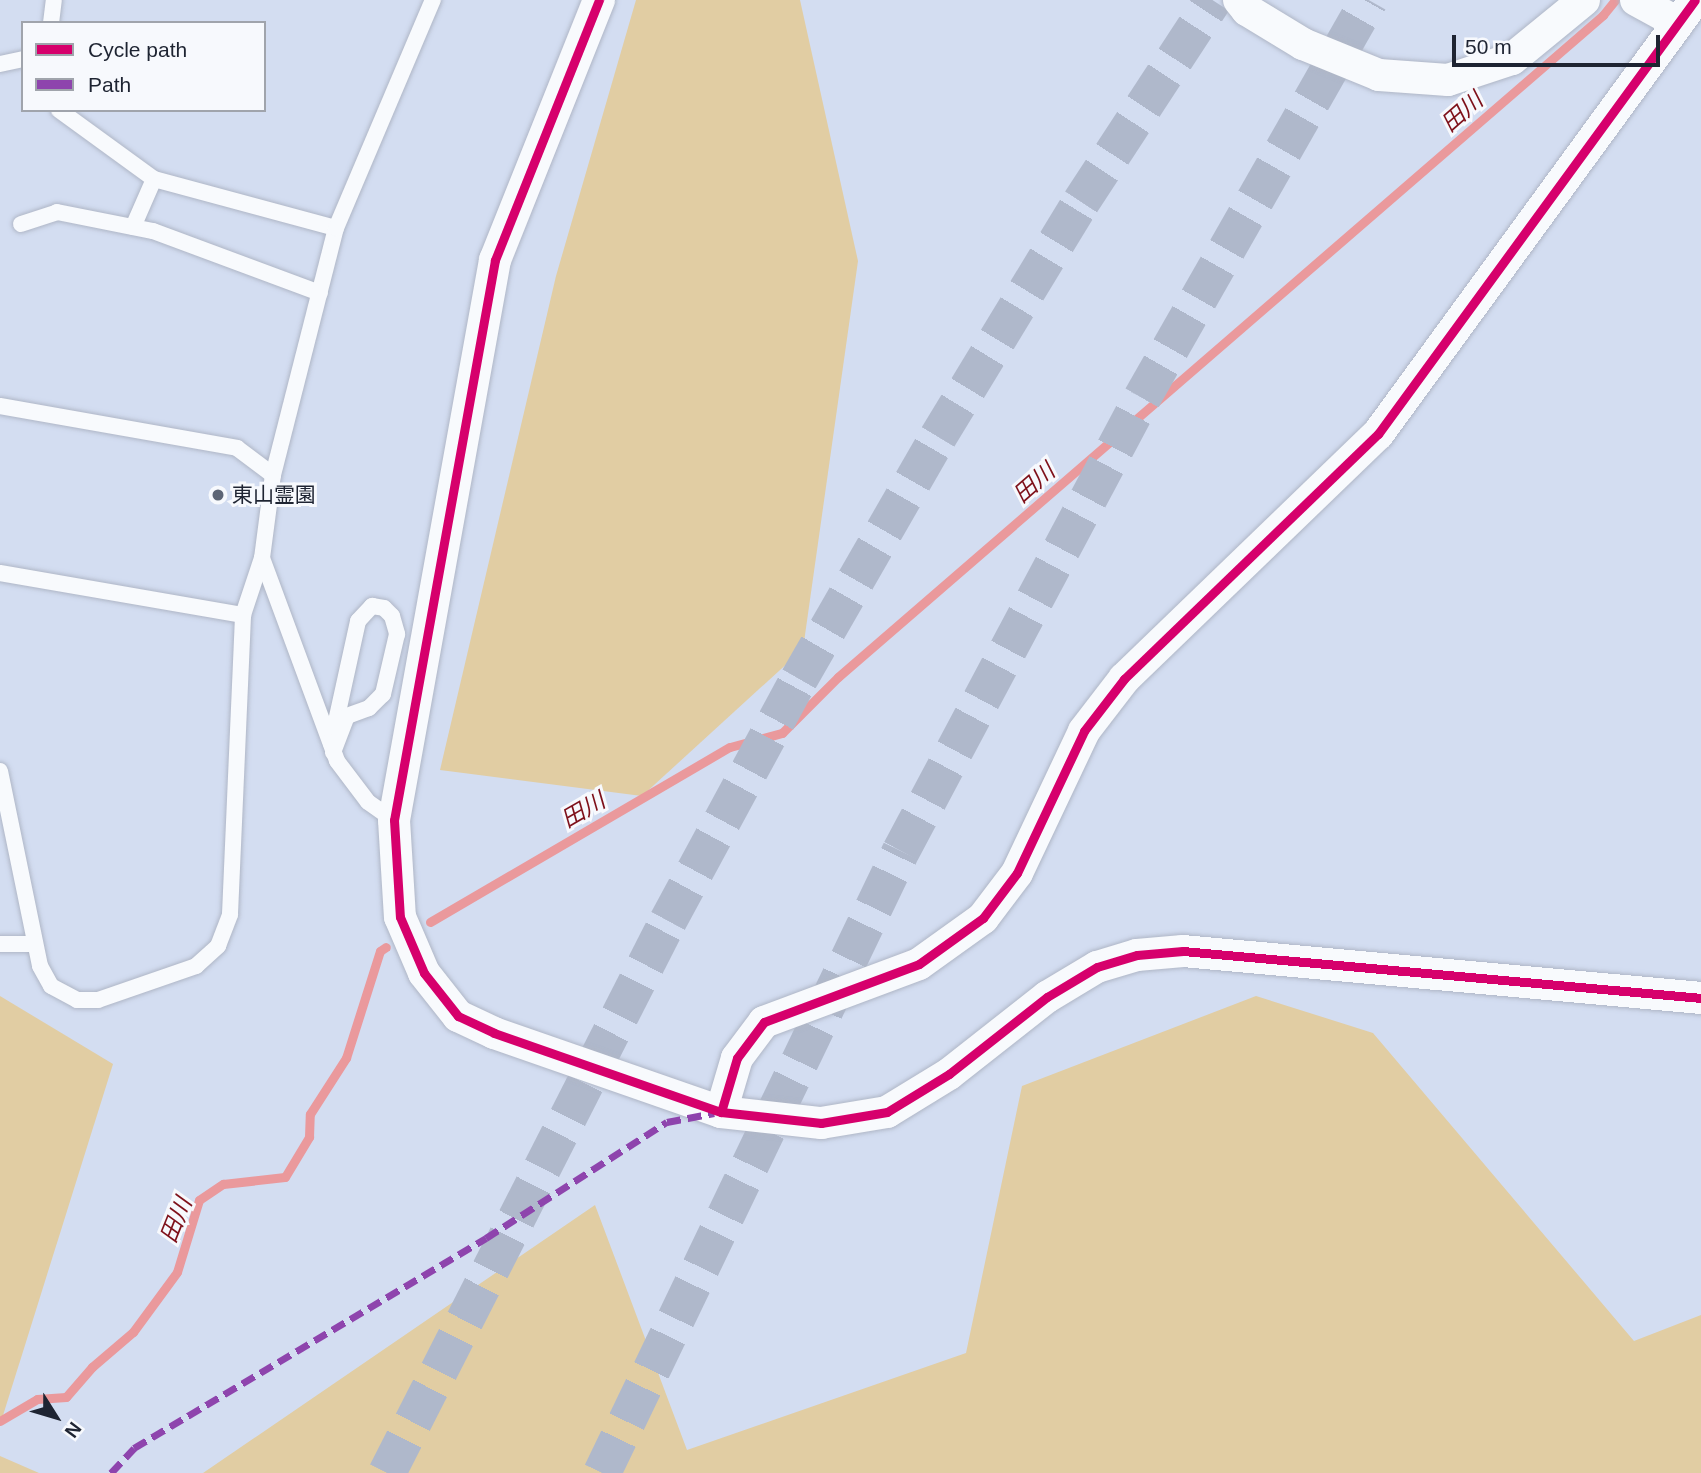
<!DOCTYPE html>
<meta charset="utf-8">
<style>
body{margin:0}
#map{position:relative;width:1701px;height:1473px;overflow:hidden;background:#d3ddf1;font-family:Arial,"Noto Sans JP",sans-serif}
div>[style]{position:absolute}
.green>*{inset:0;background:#e1cda3}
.stream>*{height:9px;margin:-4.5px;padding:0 4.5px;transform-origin:4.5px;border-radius:4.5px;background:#ea999c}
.motorway-tunnel>*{height:38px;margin-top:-19px;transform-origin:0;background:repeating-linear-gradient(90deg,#afb8cb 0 38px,transparent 0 57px)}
.roads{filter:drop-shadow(0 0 2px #afb6c6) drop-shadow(0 0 2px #afb6c6)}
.service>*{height:16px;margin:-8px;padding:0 8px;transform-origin:8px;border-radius:8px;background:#f8fafd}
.minor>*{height:32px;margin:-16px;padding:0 16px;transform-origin:16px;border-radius:16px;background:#f8fafd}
.quiet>*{height:7px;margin-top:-3.5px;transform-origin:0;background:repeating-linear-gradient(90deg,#8e44ad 0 14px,transparent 0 21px)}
.cycleway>*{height:9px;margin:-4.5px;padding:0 4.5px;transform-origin:4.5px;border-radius:4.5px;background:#d6006c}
.dots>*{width:19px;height:19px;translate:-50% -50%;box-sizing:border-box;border:4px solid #f7f9fd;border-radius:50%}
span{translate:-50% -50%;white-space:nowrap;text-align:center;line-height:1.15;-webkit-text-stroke:6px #f7f9fd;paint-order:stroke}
.poi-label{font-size:21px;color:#1e2432}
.left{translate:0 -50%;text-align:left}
.water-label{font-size:23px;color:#7e101a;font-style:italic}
.legend{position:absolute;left:21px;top:21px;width:245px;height:91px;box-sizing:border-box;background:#f7f9fd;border:2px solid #a0a4ac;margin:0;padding:9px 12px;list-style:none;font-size:21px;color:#1e2432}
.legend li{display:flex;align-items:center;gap:14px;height:35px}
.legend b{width:35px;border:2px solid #a0a4ac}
.north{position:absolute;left:21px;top:1382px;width:70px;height:70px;-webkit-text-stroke:5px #f7f9fd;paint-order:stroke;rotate:127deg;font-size:19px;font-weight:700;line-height:28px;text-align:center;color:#1e2432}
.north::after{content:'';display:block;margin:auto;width:24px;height:32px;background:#1e2432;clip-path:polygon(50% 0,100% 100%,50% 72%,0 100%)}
.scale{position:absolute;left:1452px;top:35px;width:208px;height:32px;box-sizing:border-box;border:4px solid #1e2432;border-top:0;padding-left:9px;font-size:21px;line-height:24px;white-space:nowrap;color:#1e2432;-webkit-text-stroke:5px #f7f9fd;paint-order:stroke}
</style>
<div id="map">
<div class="green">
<div style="clip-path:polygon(636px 0,800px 0,858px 261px,803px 649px,642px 796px,440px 770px,556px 276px)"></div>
<div style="clip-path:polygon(0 996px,113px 1064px,0 1425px)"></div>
<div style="clip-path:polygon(1256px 996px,1373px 1033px,1634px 1341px,1701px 1315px,1701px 1473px,203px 1473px,595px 1205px,687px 1450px,966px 1353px,1022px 1086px)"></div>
<div style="clip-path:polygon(0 1456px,39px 1473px,0 1473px)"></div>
</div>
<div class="stream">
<div style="left:430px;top:922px;width:347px;rotate:-30.3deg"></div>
<div style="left:730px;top:747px;width:54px;rotate:-15.1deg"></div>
<div style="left:782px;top:733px;width:79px;rotate:-45deg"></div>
<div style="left:838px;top:677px;width:1012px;rotate:-40.87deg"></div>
<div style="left:1603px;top:15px;width:19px;rotate:-51deg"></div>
<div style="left:0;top:1421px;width:43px;rotate:-30.7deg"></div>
<div style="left:37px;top:1399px;width:29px;rotate:-4deg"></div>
<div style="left:66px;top:1397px;width:40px;rotate:-49deg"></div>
<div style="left:92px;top:1367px;width:54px;rotate:-40.5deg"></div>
<div style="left:133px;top:1332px;width:74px;rotate:-53.7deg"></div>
<div style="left:177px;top:1272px;width:75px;rotate:-73deg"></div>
<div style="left:199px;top:1200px;width:29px;rotate:-34deg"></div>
<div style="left:223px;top:1184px;width:62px;rotate:-6.4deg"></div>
<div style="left:285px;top:1177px;width:47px;rotate:-59deg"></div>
<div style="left:309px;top:1137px;width:23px;rotate:-88deg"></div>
<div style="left:310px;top:1114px;width:67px;rotate:-57.3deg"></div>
<div style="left:346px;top:1058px;width:112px;rotate:-72.4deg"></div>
<div style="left:380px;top:951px;width:7px;rotate:-34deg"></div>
</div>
<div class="motorway-tunnel">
<div style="left:387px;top:1473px;width:619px;rotate:-63.02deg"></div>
<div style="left:668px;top:921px;width:275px;rotate:-61.6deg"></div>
<div style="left:799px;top:679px;width:279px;rotate:-60.1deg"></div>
<div style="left:938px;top:437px;width:275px;rotate:-58.7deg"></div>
<div style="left:1081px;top:202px;width:241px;rotate:-56.8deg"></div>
<div style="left:602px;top:1473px;width:690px;rotate:-64.33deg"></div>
<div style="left:901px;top:851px;width:513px;rotate:-61.99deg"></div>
<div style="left:1142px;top:398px;width:458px;rotate:-60.3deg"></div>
</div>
<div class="roads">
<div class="service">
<div style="left:51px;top:23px;width:23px;rotate:-83deg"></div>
<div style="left:0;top:64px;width:24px;rotate:-12deg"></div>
<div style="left:59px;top:110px;width:117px;rotate:36deg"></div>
<div style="left:154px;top:179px;width:188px;rotate:15.1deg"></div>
<div style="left:21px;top:224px;width:38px;rotate:-18deg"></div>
<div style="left:57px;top:212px;width:98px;rotate:11.2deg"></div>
<div style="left:153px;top:231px;width:178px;rotate:20.4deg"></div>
<div style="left:133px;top:227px;width:52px;rotate:-66.4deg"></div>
<div style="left:0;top:406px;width:241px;rotate:10deg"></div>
<div style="left:237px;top:448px;width:45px;rotate:36.9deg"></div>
<div style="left:262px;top:558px;width:216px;rotate:69.7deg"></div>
<div style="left:337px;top:761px;width:51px;rotate:52.9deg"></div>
<div style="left:368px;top:802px;width:32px;rotate:35deg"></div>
<div style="left:0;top:573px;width:247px;rotate:9.8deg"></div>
<div style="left:331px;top:744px;width:126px;rotate:-77.6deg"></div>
<div style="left:358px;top:621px;width:21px;rotate:-47deg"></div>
<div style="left:372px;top:606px;width:12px;rotate:9deg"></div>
<div style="left:384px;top:608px;width:11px;rotate:45deg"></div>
<div style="left:392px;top:616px;width:19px;rotate:74deg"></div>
<div style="left:397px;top:634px;width:62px;rotate:103.1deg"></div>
<div style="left:383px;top:694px;width:20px;rotate:135deg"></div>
<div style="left:369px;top:708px;width:23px;rotate:160deg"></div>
<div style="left:347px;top:716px;width:39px;rotate:111deg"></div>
<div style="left:0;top:771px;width:199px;rotate:78.4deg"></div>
<div style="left:40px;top:966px;width:23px;rotate:61deg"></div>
<div style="left:51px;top:986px;width:30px;rotate:28deg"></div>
<div style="left:77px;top:1000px;width:21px"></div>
<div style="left:98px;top:1000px;width:104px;rotate:-19.1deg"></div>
<div style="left:196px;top:966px;width:30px;rotate:-42deg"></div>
<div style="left:218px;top:946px;width:34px;rotate:-69deg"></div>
<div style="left:230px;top:914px;width:299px;rotate:-87.5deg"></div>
<div style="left:243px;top:615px;width:60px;rotate:-71.6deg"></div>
<div style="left:262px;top:558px;width:84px;rotate:-82.5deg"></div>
<div style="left:273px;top:475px;width:255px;rotate:-75.7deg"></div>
<div style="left:336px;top:228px;width:248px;rotate:-67deg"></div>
<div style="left:0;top:944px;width:35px"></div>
</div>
<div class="minor">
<div style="left:599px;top:0;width:280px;rotate:111.8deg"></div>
<div style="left:495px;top:260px;width:569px;rotate:100.22deg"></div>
<div style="left:394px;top:820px;width:97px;rotate:86.5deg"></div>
<div style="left:400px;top:917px;width:61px;rotate:66.8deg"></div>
<div style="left:424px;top:973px;width:55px;rotate:51.7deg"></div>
<div style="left:458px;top:1016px;width:40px;rotate:25deg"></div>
<div style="left:494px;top:1033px;width:240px;rotate:19.2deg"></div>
<div style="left:721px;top:1112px;width:101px;rotate:6.3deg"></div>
<div style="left:821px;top:1123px;width:67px;rotate:-9.5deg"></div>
<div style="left:887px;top:1112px;width:73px;rotate:-31.5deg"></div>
<div style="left:949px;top:1074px;width:125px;rotate:-38.2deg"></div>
<div style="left:1047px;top:997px;width:58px;rotate:-31deg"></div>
<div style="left:1097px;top:967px;width:42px;rotate:-16.7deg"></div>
<div style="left:1137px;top:955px;width:46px;rotate:-5deg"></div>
<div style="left:1183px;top:951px;width:520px;rotate:5.18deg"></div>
<div style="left:1239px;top:0;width:13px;rotate:51deg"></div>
<div style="left:1247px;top:10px;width:66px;rotate:31.3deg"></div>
<div style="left:1303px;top:44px;width:82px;rotate:22.2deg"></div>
<div style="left:1379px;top:75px;width:69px;rotate:4.1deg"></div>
<div style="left:1448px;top:80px;width:67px;rotate:-18.2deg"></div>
<div style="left:1512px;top:59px;width:93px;rotate:-39.3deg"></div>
<div style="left:1636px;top:0;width:48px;rotate:28.7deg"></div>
<div style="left:721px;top:1112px;width:56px;rotate:-73.5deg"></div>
<div style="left:737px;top:1058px;width:45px;rotate:-53.1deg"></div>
<div style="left:764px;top:1022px;width:165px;rotate:-20.5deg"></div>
<div style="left:919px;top:964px;width:79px;rotate:-35.7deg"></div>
<div style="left:983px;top:918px;width:56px;rotate:-52.9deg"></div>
<div style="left:1017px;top:873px;width:157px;rotate:-64.7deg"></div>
<div style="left:1084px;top:731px;width:66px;rotate:-52.4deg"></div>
<div style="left:1124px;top:679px;width:353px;rotate:-44deg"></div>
<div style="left:1378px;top:434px;width:537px;rotate:-53.86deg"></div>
</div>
</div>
<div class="quiet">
<div style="left:111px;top:1473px;width:34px;rotate:-47deg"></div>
<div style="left:134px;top:1448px;width:410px;rotate:-30.8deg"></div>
<div style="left:486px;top:1238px;width:215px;rotate:-32.7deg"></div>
<div style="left:667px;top:1122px;width:48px;rotate:-10.8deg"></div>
</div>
<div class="cycleway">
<div style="left:599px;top:0;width:280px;rotate:111.8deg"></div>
<div style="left:495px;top:260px;width:569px;rotate:100.22deg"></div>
<div style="left:394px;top:820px;width:97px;rotate:86.5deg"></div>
<div style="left:400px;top:917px;width:61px;rotate:66.8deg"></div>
<div style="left:424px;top:973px;width:55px;rotate:51.7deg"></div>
<div style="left:458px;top:1016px;width:40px;rotate:25deg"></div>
<div style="left:494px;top:1033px;width:240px;rotate:19.2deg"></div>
<div style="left:721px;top:1112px;width:101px;rotate:6.3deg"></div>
<div style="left:821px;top:1123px;width:67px;rotate:-9.5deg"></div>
<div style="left:887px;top:1112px;width:73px;rotate:-31.5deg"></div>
<div style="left:949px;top:1074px;width:125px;rotate:-38.2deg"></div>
<div style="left:1047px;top:997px;width:58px;rotate:-31deg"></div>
<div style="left:1097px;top:967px;width:42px;rotate:-16.7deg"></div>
<div style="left:1137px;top:955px;width:46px;rotate:-5deg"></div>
<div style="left:1183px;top:951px;width:520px;rotate:5.18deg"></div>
<div style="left:721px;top:1112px;width:56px;rotate:-73.5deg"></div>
<div style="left:737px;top:1058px;width:45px;rotate:-53.1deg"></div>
<div style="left:764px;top:1022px;width:165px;rotate:-20.5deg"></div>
<div style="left:919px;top:964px;width:79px;rotate:-35.7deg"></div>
<div style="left:983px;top:918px;width:56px;rotate:-52.9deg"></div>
<div style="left:1017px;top:873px;width:157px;rotate:-64.7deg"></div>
<div style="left:1084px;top:731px;width:66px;rotate:-52.4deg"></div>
<div style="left:1124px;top:679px;width:353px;rotate:-44deg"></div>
<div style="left:1378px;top:434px;width:537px;rotate:-53.86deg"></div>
</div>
<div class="dots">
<div style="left:218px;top:495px;background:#5d6575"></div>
</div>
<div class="poi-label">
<span class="left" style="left:232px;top:495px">東山霊園</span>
</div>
<div class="water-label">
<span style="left:1462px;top:112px;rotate:-41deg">田川</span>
<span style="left:1034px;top:483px;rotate:-41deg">田川</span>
<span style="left:583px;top:810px;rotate:-30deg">田川</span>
<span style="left:176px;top:1220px;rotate:-68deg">田川</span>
</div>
<ul class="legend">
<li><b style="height:9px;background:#d6006c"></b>Cycle path</li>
<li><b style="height:9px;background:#8e44ad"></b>Path</li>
</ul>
<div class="north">N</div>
<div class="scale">50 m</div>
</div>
